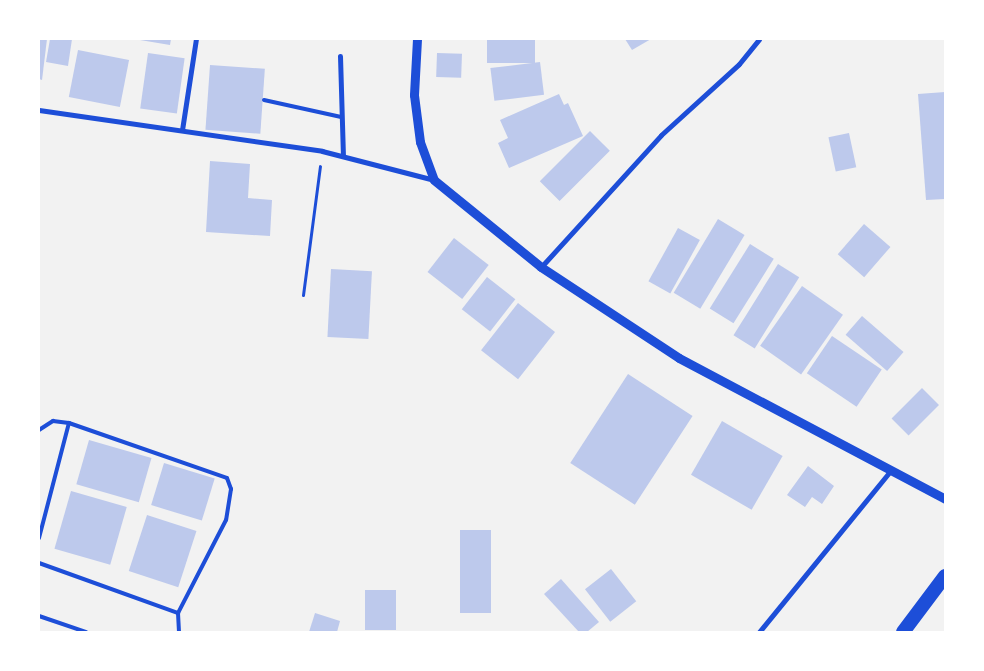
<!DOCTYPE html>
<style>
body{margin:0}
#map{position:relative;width:984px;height:671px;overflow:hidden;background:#f2f2f2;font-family:"Noto Sans",sans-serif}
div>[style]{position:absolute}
.building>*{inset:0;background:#bdc9ec;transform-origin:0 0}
.path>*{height:3px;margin:-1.5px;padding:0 1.5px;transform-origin:1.5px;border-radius:1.5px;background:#1d4ed8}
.service>*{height:4px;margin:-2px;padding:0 2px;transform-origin:2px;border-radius:2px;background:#1d4ed8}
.minor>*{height:5px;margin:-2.5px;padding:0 2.5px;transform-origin:2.5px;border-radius:2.5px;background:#1d4ed8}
.tertiary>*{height:9px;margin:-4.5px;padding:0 4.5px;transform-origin:4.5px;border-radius:4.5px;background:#1d4ed8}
.trunk>*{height:14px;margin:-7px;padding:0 7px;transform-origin:7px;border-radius:7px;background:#1d4ed8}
span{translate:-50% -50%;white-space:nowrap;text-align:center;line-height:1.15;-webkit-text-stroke:5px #fff;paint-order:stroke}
.frame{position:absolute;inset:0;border:40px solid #fff;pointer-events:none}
</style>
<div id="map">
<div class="building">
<div style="clip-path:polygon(39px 39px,47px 39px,42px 80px,39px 79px)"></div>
<div style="clip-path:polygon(50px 39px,72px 39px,68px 66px,46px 62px)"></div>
<div style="clip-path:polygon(134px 39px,171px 39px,170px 45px)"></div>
<div style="left:487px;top:39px;width:48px;height:24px"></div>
<div style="clip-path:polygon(625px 39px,651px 39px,632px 50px)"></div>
<div style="left:78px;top:50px;width:52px;height:48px;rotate:11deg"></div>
<div style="left:148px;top:53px;width:37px;height:56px;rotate:8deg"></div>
<div style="left:437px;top:53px;width:25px;height:24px;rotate:2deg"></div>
<div style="left:540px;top:62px;width:33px;height:50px;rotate:83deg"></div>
<div style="left:210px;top:65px;width:55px;height:65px;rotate:4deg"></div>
<div style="clip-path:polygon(945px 92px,945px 199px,926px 200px,918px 94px)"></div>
<div style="clip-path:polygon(559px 94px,564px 105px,568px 103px,583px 136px,509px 168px,498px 143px,508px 138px,500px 120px)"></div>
<div style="left:590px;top:131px;width:28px;height:71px;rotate:45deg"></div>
<div style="left:849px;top:133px;width:35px;height:21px;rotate:78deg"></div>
<div style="clip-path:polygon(210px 161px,250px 164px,248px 198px,272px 200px,270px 236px,206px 232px)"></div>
<div style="left:718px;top:219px;width:31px;height:86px;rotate:31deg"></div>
<div style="left:864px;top:224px;width:35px;height:40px;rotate:41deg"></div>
<div style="left:678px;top:228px;width:25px;height:61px;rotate:29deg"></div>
<div style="left:454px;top:238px;width:44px;height:43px;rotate:38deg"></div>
<div style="left:750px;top:244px;width:28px;height:76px;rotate:32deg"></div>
<div style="left:778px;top:264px;width:25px;height:84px;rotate:32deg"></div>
<div style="left:331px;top:269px;width:41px;height:68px;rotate:3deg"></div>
<div style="left:487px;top:277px;width:36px;height:41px;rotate:38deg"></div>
<div style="left:802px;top:286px;width:50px;height:73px;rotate:35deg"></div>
<div style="left:518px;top:303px;width:47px;height:60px;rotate:38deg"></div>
<div style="left:862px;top:316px;width:55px;height:25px;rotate:41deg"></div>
<div style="left:832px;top:336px;width:60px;height:45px;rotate:34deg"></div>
<div style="left:628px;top:374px;width:77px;height:106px;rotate:33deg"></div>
<div style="left:922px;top:388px;width:24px;height:43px;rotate:45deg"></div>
<div style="left:722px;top:421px;width:70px;height:62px;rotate:30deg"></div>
<div style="left:89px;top:440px;width:65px;height:46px;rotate:16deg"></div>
<div style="left:164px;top:463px;width:53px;height:44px;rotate:17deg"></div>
<div style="clip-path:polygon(808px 466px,834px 486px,822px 504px,812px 497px,805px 507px,787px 495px)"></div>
<div style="left:71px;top:491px;width:58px;height:60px;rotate:16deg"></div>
<div style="left:147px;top:515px;width:52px;height:59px;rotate:18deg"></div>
<div style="left:460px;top:530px;width:31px;height:83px"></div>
<div style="left:611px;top:569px;width:41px;height:33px;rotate:52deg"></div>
<div style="clip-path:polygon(561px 579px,599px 622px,587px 632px,579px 632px,544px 594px)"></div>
<div style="left:365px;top:590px;width:31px;height:40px"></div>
<div style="clip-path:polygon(315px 613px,340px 621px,337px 632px,309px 632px)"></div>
</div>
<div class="path">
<div style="left:303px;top:295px;width:130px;rotate:-82.5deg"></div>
</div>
<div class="service">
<div style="left:264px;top:100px;width:79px;rotate:12.4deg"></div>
<div style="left:39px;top:430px;width:17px;rotate:-33deg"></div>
<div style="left:53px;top:421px;width:16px;rotate:7deg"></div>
<div style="left:69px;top:423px;width:167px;rotate:19.2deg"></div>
<div style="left:227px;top:478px;width:12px;rotate:70deg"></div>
<div style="left:231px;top:489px;width:31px;rotate:99deg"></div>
<div style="left:226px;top:520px;width:105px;rotate:117.3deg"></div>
<div style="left:178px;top:613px;width:19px;rotate:87deg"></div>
<div style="left:39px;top:538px;width:119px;rotate:-75.4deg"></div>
<div style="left:39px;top:563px;width:148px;rotate:19.8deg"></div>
<div style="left:39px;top:616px;width:50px;rotate:18.8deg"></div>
</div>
<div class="minor">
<div style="left:340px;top:56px;width:99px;rotate:88.3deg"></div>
<div style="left:39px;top:110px;width:286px;rotate:8.2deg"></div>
<div style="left:322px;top:151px;width:116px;rotate:14.5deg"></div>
<div style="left:182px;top:130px;width:92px;rotate:-81.3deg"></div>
<div style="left:541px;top:267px;width:178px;rotate:-47.7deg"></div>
<div style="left:661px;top:135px;width:105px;rotate:-42.3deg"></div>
<div style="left:739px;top:64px;width:32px;rotate:-51deg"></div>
<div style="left:759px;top:632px;width:209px;rotate:-50.8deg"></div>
</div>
<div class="tertiary">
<div style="left:417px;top:39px;width:56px;rotate:93.1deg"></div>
<div style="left:414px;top:95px;width:47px;rotate:82.7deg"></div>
<div style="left:420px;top:142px;width:40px;rotate:69.8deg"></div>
<div style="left:434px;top:180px;width:138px;rotate:39.1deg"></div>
<div style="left:541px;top:267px;width:165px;rotate:33.4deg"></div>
<div style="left:679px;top:358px;width:301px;rotate:27.9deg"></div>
</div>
<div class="trunk">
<div style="left:903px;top:632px;width:70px;rotate:-53.1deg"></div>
</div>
<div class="frame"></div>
</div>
